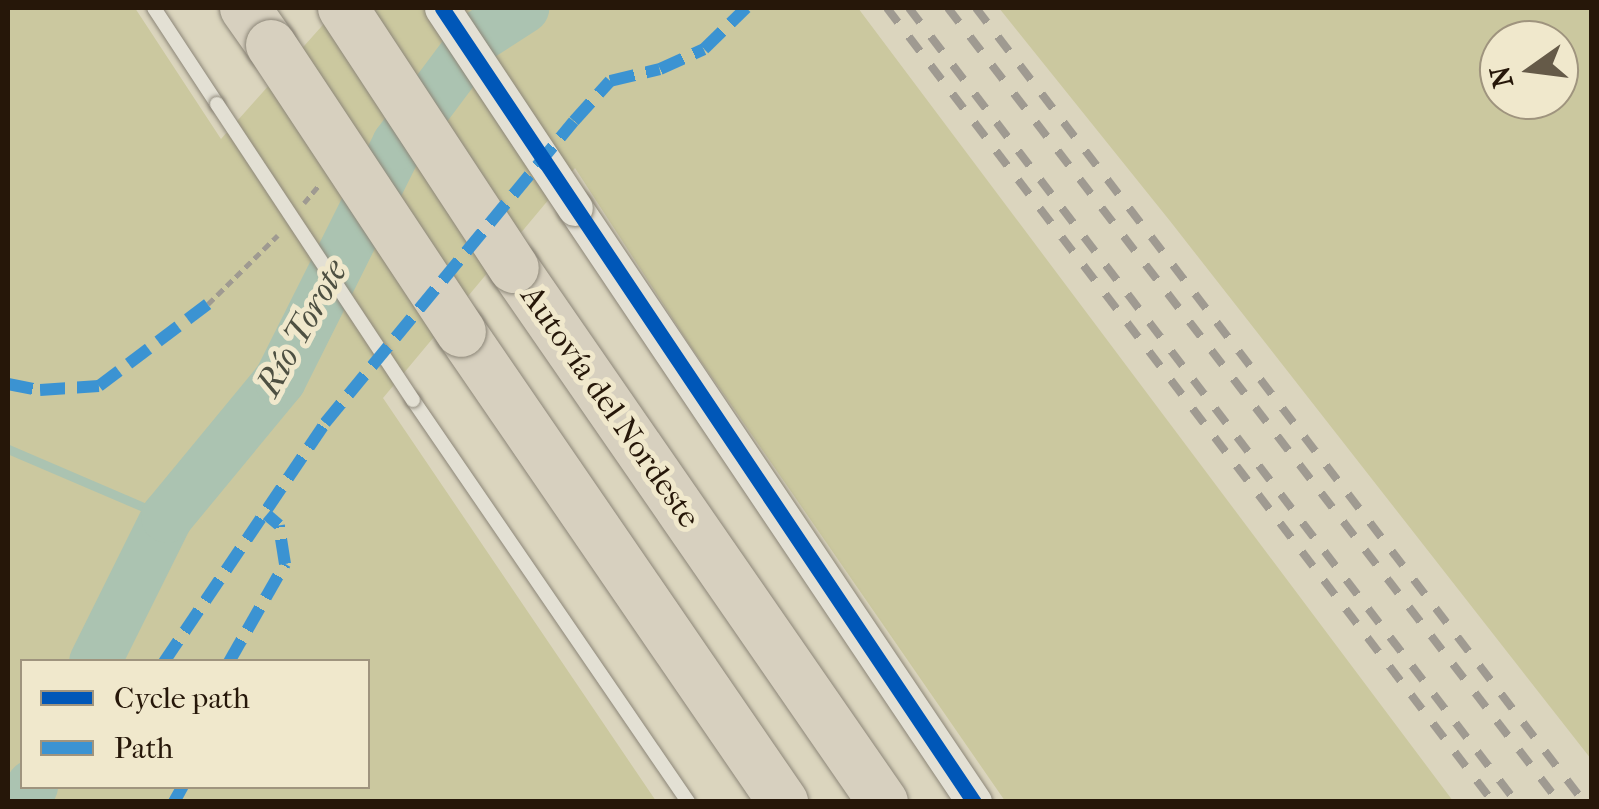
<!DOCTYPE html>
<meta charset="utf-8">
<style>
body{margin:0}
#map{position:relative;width:1599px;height:809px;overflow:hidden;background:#dbd5be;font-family:"IM FELL French Canon",serif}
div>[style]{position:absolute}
.green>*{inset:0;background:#cbc89f}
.stream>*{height:9px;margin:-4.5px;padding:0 4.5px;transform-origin:4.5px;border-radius:4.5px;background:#abc3b1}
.river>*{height:52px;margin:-26px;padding:0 26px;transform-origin:26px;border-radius:26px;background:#abc3b1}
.path>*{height:5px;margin-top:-2.5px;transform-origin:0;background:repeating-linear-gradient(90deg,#9f9a91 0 8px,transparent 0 13px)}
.roads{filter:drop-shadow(0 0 2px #8c8678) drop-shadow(0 0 2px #8c8678)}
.service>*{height:14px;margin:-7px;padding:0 7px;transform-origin:7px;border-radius:7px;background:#e3e0d4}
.tertiary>*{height:35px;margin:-17.5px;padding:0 17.5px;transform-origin:17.5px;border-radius:17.5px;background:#e3e0d4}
.motorway>*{height:50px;margin:-25px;padding:0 25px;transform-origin:25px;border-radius:25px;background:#d7d0bf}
.rail>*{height:8px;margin-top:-4px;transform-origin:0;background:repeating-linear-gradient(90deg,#9f9a91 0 18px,transparent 0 36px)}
.bridges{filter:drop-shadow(0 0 2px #8c8678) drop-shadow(0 0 2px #8c8678)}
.service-bridge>*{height:14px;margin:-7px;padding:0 7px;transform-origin:7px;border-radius:7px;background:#e3e0d4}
.tertiary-bridge>*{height:35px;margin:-17.5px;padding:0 17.5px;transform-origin:17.5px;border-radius:17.5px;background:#e3e0d4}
.motorway-bridge>*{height:50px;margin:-25px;padding:0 25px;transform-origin:25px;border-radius:25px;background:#d7d0bf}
.quiet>*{height:12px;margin-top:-6px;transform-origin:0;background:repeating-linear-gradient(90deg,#3b93d2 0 25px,transparent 0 37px)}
.cycleway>*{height:15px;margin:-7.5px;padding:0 7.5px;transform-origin:7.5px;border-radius:7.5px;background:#0057b8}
span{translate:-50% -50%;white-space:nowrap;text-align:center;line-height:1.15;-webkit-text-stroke:10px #f0e8cc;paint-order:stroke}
.street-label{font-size:32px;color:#261709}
.water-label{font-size:35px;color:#4e5042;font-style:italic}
.frame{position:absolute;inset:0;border:10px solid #261709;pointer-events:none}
.legend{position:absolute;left:20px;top:659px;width:350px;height:130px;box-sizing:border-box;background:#f0e8cc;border:2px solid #9f947e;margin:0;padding:12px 18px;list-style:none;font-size:30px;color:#261709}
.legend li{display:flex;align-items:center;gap:20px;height:50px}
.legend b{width:50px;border:2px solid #9f947e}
.north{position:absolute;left:1479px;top:20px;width:100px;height:100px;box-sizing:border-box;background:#f0e8cc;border:2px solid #9f947e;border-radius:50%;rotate:256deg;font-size:28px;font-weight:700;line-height:40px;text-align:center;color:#261709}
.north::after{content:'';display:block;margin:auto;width:35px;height:45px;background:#655a48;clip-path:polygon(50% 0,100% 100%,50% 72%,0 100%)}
</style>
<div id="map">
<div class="green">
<div style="clip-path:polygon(evenodd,8px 8px,135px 8px,221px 139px,338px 8px,858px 8px,1453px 801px,1005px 801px,689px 344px,575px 168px,383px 398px,656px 801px,8px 801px,8px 8px,22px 662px,368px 662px,368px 786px,22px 786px,22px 662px)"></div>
<div style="clip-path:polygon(evenodd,999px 8px,1591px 8px,1591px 759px,1170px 221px,999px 8px,1559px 40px,1559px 100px,1499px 100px,1499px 40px,1559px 40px)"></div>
</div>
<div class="stream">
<div style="left:8px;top:449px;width:173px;rotate:23.2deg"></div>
</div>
<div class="river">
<div style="left:95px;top:662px;width:162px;rotate:-63.6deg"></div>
<div style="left:167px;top:517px;width:178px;rotate:-50.5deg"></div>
<div style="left:280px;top:380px;width:264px;rotate:-63.4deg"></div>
<div style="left:398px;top:144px;width:134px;rotate:-53.2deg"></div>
<div style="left:478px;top:37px;width:54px;rotate:-32.8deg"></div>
<div style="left:24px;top:802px;width:18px;rotate:-63deg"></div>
</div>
<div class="path">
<div style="left:304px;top:203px;width:25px;rotate:-50deg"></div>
<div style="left:208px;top:304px;width:98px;rotate:-44.6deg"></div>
</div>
<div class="roads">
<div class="service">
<div style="left:154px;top:8px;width:115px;rotate:56.7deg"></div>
<div style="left:413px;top:400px;width:487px;rotate:55.6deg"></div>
</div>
<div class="tertiary">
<div style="left:575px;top:208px;width:716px;rotate:56.11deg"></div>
</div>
<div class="motorway">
<div style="left:245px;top:8px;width:45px;rotate:54.9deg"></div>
<div style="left:514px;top:268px;width:649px;rotate:55.36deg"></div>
<div style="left:461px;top:332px;width:570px;rotate:55.58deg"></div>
</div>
</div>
<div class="rail">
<div style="left:887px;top:8px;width:999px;rotate:52.65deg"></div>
<div style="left:909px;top:8px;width:999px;rotate:52.6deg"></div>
<div style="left:948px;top:8px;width:1002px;rotate:52.42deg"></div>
<div style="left:976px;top:8px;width:1000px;rotate:52.56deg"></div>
</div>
<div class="bridges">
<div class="service-bridge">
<div style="left:217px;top:104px;width:355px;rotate:56.5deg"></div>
</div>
<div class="tertiary-bridge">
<div style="left:442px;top:8px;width:240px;rotate:56.4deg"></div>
</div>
<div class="motorway-bridge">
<div style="left:343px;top:8px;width:311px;rotate:56.7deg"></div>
<div style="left:271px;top:45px;width:344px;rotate:56.5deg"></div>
</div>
</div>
<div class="quiet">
<div style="left:8px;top:384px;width:33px;rotate:11deg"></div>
<div style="left:40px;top:390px;width:59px;rotate:-3.9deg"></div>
<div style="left:99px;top:386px;width:136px;rotate:-37deg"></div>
<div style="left:164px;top:662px;width:288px;rotate:-56deg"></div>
<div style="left:325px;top:423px;width:391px;rotate:-50.5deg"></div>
<div style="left:574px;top:121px;width:54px;rotate:-48deg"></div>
<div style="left:610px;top:81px;width:51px;rotate:-13.5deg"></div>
<div style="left:660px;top:69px;width:48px;rotate:-24.4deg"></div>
<div style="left:704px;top:49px;width:59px;rotate:-44.3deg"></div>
<div style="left:229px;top:662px;width:113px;rotate:-60.3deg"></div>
<div style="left:285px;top:564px;width:39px;rotate:-99deg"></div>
<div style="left:279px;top:525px;width:16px;rotate:-140deg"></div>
<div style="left:174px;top:802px;width:18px;rotate:-61deg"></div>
</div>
<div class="cycleway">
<div style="left:442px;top:8px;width:956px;rotate:56.18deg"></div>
</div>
<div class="street-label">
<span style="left:610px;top:407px;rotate:55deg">Autovía del Nordeste</span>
</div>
<div class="water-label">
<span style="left:302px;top:328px;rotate:-61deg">Río Torote</span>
</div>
<div class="frame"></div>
<ul class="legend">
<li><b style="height:12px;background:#0057b8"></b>Cycle path</li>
<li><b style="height:12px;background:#3b93d2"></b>Path</li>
</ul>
<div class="north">N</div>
</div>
